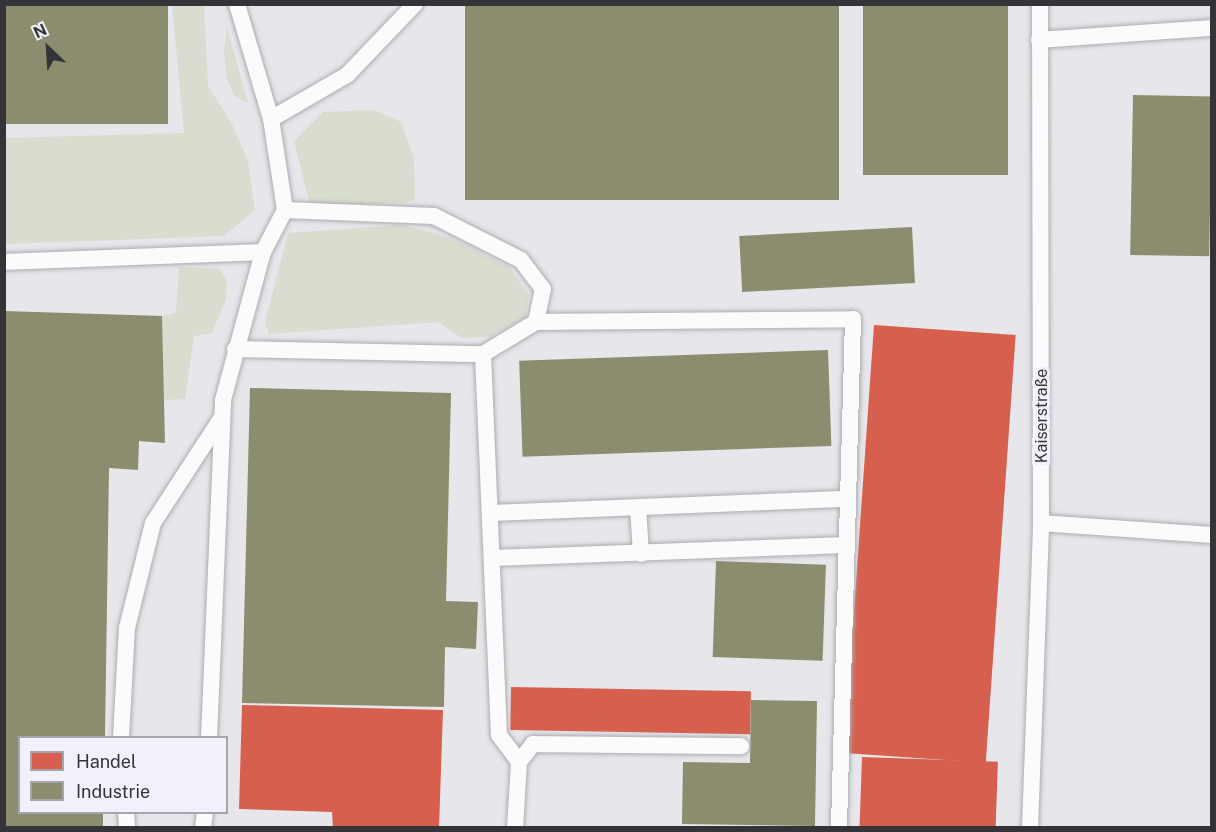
<!DOCTYPE html>
<meta charset="utf-8">
<style>
body{margin:0}
#map{position:relative;width:1216px;height:832px;overflow:hidden;background:#e6e6eb;font-family:"Public Sans",sans-serif}
div>[style]{position:absolute}
.green>*{inset:0;background:#d8ddd0}
.shops>*{inset:0;background:#d6604d;transform-origin:0 0}
.industry>*{inset:0;background:#8c8c6e;transform-origin:0 0}
.roads{filter:drop-shadow(0 0 2px #acadb1) drop-shadow(0 0 2px #acadb1)}
.service>*{height:16px;margin:-8px;padding:0 8px;transform-origin:8px;border-radius:8px;background:#fbfbfc}
span{translate:-50% -50%;white-space:nowrap;text-align:center;line-height:1.15;-webkit-text-stroke:6px #f0f1fb;paint-order:stroke}
.street-label{font-size:16px;color:#343438}
.frame{position:absolute;inset:0;border:6px solid #343438;pointer-events:none}
.legend{position:absolute;left:18px;top:736px;width:210px;height:78px;box-sizing:border-box;background:#f0f1fb;border:2px solid #a5a5ad;margin:0;padding:8px 10px;list-style:none;font-size:18px;color:#343438}
.legend li{display:flex;align-items:center;gap:12px;height:30px}
.legend b{width:30px;border:2px solid #a5a5ad}
.north{position:absolute;left:18px;top:18px;width:60px;height:60px;-webkit-text-stroke:4px #f0f1fb;paint-order:stroke;rotate:335deg;font-size:16px;font-weight:700;line-height:24px;text-align:center;color:#343438}
.north::after{content:'';display:block;margin:auto;width:21px;height:27px;background:#343438;clip-path:polygon(50% 0,100% 100%,50% 72%,0 100%)}
</style>
<div id="map">
<div class="green">
<div style="clip-path:polygon(172px 5px,204px 5px,208px 86px,231px 122px,248px 161px,255px 210px,224px 236px,5px 244px,5px 138px,184px 133px)"></div>
<div style="clip-path:polygon(227px 27px,248px 103px,234px 96px,227px 79px,224px 54px)"></div>
<div style="clip-path:polygon(373px 110px,401px 122px,414px 158px,415px 199px,405px 203px,310px 205px,294px 141px,323px 112px)"></div>
<div style="clip-path:polygon(402px 225px,452px 238px,508px 266px,529px 295px,525px 318px,490px 337px,462px 338px,438px 322px,269px 334px,265px 323px,288px 233px)"></div>
<div style="clip-path:polygon(179px 267px,220px 269px,227px 281px,226px 299px,212px 333px,194px 336px,185px 399px,163px 400px,162px 316px,176px 313px)"></div>
</div>
<div class="shops">
<div style="left:874px;top:325px;width:142px;height:429px;rotate:4deg"></div>
<div style="left:511px;top:687px;width:240px;height:43px;rotate:1deg"></div>
<div style="clip-path:polygon(242px 705px,443px 710px,439px 828px,333px 828px,332px 812px,239px 809px)"></div>
<div style="left:862px;top:757px;width:136px;height:71px;rotate:2deg"></div>
</div>
<div class="industry">
<div style="left:4px;top:4px;width:164px;height:120px"></div>
<div style="left:465px;top:4px;width:374px;height:196px"></div>
<div style="left:863px;top:4px;width:145px;height:171px"></div>
<div style="left:1133px;top:95px;width:79px;height:160px;rotate:1deg"></div>
<div style="left:912px;top:227px;width:56px;height:173px;rotate:87deg"></div>
<div style="clip-path:polygon(4px 311px,162px 316px,165px 443px,139px 441px,138px 470px,109px 468px,105px 738px,20px 738px,20px 812px,103px 812px,103px 828px,4px 828px)"></div>
<div style="left:828px;top:350px;width:96px;height:309px;rotate:88deg"></div>
<div style="clip-path:polygon(250px 388px,451px 393px,446px 601px,478px 602px,476px 649px,445px 647px,444px 707px,242px 703px)"></div>
<div style="left:716px;top:561px;width:110px;height:96px;rotate:2deg"></div>
<div style="clip-path:polygon(751px 700px,817px 701px,815px 826px,682px 824px,683px 762px,750px 763px)"></div>
</div>
<div class="roads">
<div class="service">
<div style="left:1039px;top:40px;width:173px;rotate:-4deg"></div>
<div style="left:271px;top:119px;width:88px;rotate:-30.1deg"></div>
<div style="left:347px;top:75px;width:98px;rotate:-46.2deg"></div>
<div style="left:285px;top:210px;width:149px;rotate:2.3deg"></div>
<div style="left:434px;top:216px;width:97px;rotate:26.8deg"></div>
<div style="left:521px;top:260px;width:36px;rotate:53deg"></div>
<div style="left:543px;top:289px;width:34px;rotate:102deg"></div>
<div style="left:536px;top:322px;width:317px;rotate:-0.5deg"></div>
<div style="left:853px;top:319px;width:509px;rotate:91.58deg"></div>
<div style="left:4px;top:262px;width:259px;rotate:-2.2deg"></div>
<div style="left:235px;top:349px;width:248px;rotate:1.2deg"></div>
<div style="left:483px;top:354px;width:62px;rotate:-31.1deg"></div>
<div style="left:483px;top:354px;width:381px;rotate:87.6deg"></div>
<div style="left:499px;top:735px;width:34px;rotate:53deg"></div>
<div style="left:638px;top:507px;width:47px;rotate:86.3deg"></div>
<div style="left:491px;top:513px;width:356px;rotate:-2.3deg"></div>
<div style="left:1041px;top:523px;width:171px;rotate:4deg"></div>
<div style="left:493px;top:558px;width:353px;rotate:-2.1deg"></div>
<div style="left:121px;top:738px;width:110px;rotate:-86.9deg"></div>
<div style="left:127px;top:628px;width:108px;rotate:-76.1deg"></div>
<div style="left:153px;top:523px;width:126px;rotate:-56.9deg"></div>
<div style="left:209px;top:738px;width:338px;rotate:-87.6deg"></div>
<div style="left:223px;top:400px;width:153px;rotate:-74.9deg"></div>
<div style="left:263px;top:252px;width:47px;rotate:-62.4deg"></div>
<div style="left:285px;top:210px;width:92px;rotate:-98.7deg"></div>
<div style="left:271px;top:119px;width:120px;rotate:-106.5deg"></div>
<div style="left:126px;top:812px;width:16px;rotate:86deg"></div>
<div style="left:203px;top:828px;width:16px;rotate:-83deg"></div>
<div style="left:515px;top:828px;width:66px;rotate:-86.5deg"></div>
<div style="left:519px;top:762px;width:23px;rotate:-52deg"></div>
<div style="left:533px;top:744px;width:208px;rotate:0.6deg"></div>
<div style="left:1030px;top:828px;width:305px;rotate:-87.9deg"></div>
<div style="left:1041px;top:523px;width:519px;rotate:-90.11deg"></div>
</div>
</div>
<div class="street-label">
<span style="left:1042px;top:416px;rotate:-90deg">Kaiserstraße</span>
</div>
<div class="frame"></div>
<ul class="legend">
<li><b style="height:16px;background:#d6604d"></b>Handel</li>
<li><b style="height:16px;background:#8c8c6e"></b>Industrie</li>
</ul>
<div class="north">N</div>
</div>
